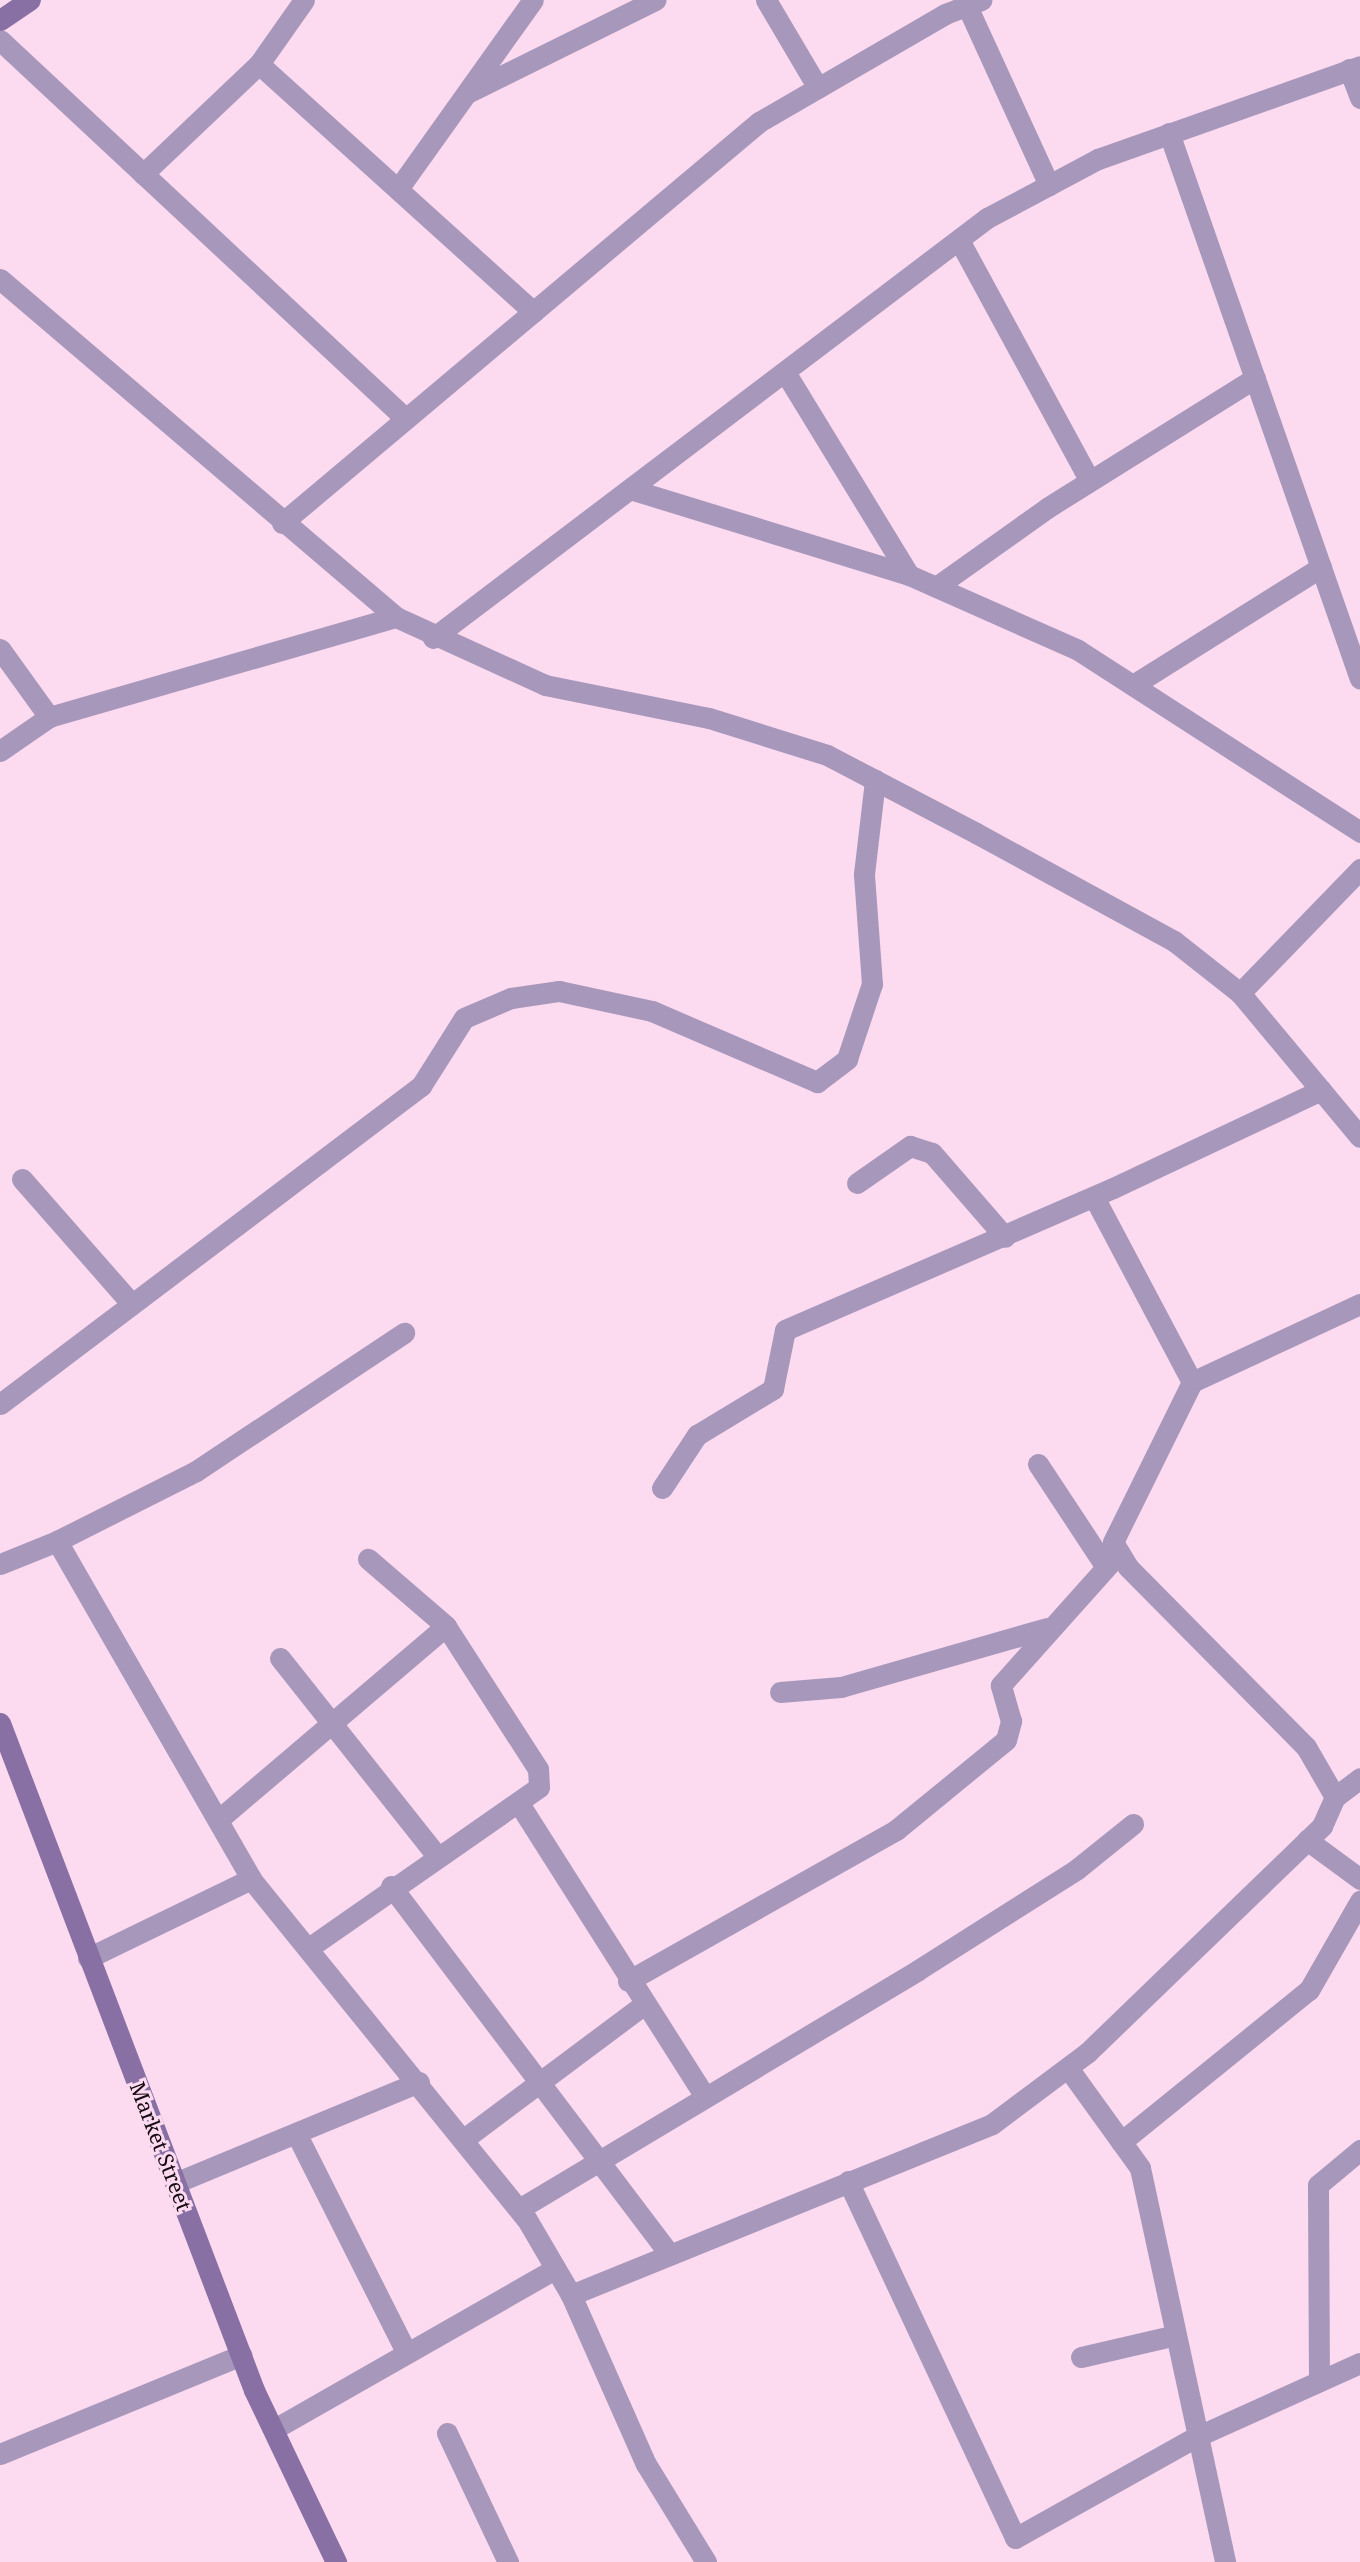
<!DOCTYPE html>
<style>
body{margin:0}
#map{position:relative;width:1360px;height:2562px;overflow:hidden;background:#fcdaf0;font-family:"Noto Serif",serif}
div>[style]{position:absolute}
.street>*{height:21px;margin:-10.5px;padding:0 10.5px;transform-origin:10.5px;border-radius:10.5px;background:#a797bb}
.secondary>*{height:21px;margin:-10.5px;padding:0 10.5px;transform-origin:10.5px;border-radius:10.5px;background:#8870a5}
span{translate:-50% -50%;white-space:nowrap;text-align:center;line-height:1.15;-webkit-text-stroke:6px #fcdaf0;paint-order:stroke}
.street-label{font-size:21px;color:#160b12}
</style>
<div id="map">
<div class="street">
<div style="left:766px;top:0;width:102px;rotate:59.4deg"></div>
<div style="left:967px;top:6px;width:197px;rotate:65.4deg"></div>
<div style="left:0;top:40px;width:555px;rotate:43.03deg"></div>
<div style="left:259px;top:64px;width:370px;rotate:42.1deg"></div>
<div style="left:1349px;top:69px;width:31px;rotate:69deg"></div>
<div style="left:469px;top:92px;width:208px;rotate:-26.3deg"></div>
<div style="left:1169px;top:133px;width:578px;rotate:70.72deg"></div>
<div style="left:143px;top:174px;width:160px;rotate:-43.5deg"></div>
<div style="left:259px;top:64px;width:78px;rotate:-54.9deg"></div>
<div style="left:398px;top:189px;width:232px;rotate:-54.5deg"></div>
<div style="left:959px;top:240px;width:274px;rotate:61.5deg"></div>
<div style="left:0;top:279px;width:521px;rotate:40.48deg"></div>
<div style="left:396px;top:617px;width:164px;rotate:24.5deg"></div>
<div style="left:545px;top:685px;width:167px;rotate:11.4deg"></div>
<div style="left:709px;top:718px;width:124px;rotate:17.4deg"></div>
<div style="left:827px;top:755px;width:168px;rotate:27.6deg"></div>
<div style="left:976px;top:833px;width:226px;rotate:28.6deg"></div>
<div style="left:1174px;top:941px;width:84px;rotate:38.2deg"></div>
<div style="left:1240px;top:993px;width:187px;rotate:50.2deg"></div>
<div style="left:785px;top:372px;width:238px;rotate:58.6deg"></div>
<div style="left:630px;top:489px;width:292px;rotate:17.1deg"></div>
<div style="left:909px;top:575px;width:185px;rotate:23.9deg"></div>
<div style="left:1078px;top:650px;width:336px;rotate:32.8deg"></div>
<div style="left:282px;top:523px;width:623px;rotate:-40.05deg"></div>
<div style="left:759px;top:122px;width:215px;rotate:-30.1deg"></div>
<div style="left:945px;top:14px;width:39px;rotate:-21deg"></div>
<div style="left:936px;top:587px;width:136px;rotate:-35.4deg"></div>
<div style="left:1047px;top:508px;width:245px;rotate:-32deg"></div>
<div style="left:433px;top:638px;width:695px;rotate:-37.17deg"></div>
<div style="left:987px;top:218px;width:126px;rotate:-28deg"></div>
<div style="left:1098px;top:159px;width:278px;rotate:-19.5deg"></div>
<div style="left:0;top:649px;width:84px;rotate:54.2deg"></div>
<div style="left:1133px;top:685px;width:222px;rotate:-32.1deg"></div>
<div style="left:0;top:751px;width:60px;rotate:-34.8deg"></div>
<div style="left:49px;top:717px;width:361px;rotate:-16.1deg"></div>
<div style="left:1240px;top:993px;width:173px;rotate:-45.9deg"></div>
<div style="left:22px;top:1179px;width:165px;rotate:48.7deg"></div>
<div style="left:857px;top:1183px;width:65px;rotate:-34.9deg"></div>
<div style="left:910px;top:1146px;width:23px;rotate:18deg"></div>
<div style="left:932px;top:1153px;width:111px;rotate:49deg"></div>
<div style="left:1094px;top:1197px;width:209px;rotate:62.1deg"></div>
<div style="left:0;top:1404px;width:528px;rotate:-37.07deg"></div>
<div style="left:421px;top:1086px;width:80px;rotate:-57.7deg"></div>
<div style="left:464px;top:1018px;width:51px;rotate:-23.1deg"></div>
<div style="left:511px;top:998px;width:49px;rotate:-8.3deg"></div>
<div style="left:559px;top:991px;width:95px;rotate:12.1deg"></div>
<div style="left:652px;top:1011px;width:180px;rotate:23.3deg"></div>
<div style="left:817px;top:1082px;width:38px;rotate:-37deg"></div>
<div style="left:847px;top:1059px;width:79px;rotate:-71.6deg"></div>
<div style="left:872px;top:984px;width:110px;rotate:-94.2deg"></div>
<div style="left:864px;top:874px;width:95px;rotate:-83.3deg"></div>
<div style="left:1038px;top:1464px;width:123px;rotate:56.6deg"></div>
<div style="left:662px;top:1488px;width:64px;rotate:-56.6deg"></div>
<div style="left:697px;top:1435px;width:89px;rotate:-31.2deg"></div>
<div style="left:773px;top:1389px;width:60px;rotate:-78.5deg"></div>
<div style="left:785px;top:1330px;width:357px;rotate:-23.4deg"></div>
<div style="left:1113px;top:1188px;width:230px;rotate:-25.2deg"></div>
<div style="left:57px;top:1541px;width:156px;rotate:-26.7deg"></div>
<div style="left:196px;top:1471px;width:250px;rotate:-33.6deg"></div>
<div style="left:0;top:1564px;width:61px;rotate:-22deg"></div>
<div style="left:57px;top:1541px;width:390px;rotate:60.1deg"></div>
<div style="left:251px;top:1879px;width:437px;rotate:51deg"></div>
<div style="left:526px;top:2218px;width:89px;rotate:59.7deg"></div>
<div style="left:571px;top:2295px;width:185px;rotate:66.1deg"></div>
<div style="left:646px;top:2464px;width:115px;rotate:58.5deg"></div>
<div style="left:280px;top:1658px;width:254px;rotate:51.6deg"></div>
<div style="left:780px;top:1692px;width:61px;rotate:-4.7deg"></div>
<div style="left:841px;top:1687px;width:214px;rotate:-16deg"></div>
<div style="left:1335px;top:1797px;width:31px;rotate:-37deg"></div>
<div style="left:518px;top:1802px;width:349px;rotate:57.6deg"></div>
<div style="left:218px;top:1820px;width:299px;rotate:-40.4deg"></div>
<div style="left:1307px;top:1840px;width:66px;rotate:36.3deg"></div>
<div style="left:391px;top:1886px;width:460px;rotate:52.9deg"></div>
<div style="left:310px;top:1947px;width:279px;rotate:-34.9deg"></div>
<div style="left:539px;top:1787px;width:18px;rotate:-93deg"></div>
<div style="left:538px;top:1769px;width:170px;rotate:-122.8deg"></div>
<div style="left:446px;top:1626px;width:103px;rotate:-139.3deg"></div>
<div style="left:88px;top:1958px;width:181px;rotate:-25.9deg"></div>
<div style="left:628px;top:1981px;width:308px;rotate:-29.4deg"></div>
<div style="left:896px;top:1830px;width:142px;rotate:-39.3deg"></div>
<div style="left:1006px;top:1740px;width:20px;rotate:-75deg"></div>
<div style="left:1011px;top:1721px;width:37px;rotate:-106deg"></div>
<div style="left:1001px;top:1685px;width:177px;rotate:-48.2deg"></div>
<div style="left:1068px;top:2068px;width:123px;rotate:54.2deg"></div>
<div style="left:1140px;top:2168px;width:403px;rotate:77.8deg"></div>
<div style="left:298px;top:2137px;width:241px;rotate:63.3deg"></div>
<div style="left:464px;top:2139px;width:224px;rotate:-36.8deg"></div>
<div style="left:1121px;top:2142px;width:242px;rotate:-39deg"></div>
<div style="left:1309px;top:1990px;width:103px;rotate:-60.2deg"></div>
<div style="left:848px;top:2181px;width:394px;rotate:64.9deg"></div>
<div style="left:1015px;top:2538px;width:207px;rotate:-29.2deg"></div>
<div style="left:1196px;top:2437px;width:180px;rotate:-24.3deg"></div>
<div style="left:175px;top:2183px;width:264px;rotate:-22.5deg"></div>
<div style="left:519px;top:2209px;width:465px;rotate:-30.9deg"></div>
<div style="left:918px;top:1970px;width:188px;rotate:-32.4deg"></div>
<div style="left:1077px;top:1869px;width:72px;rotate:-38.8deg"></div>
<div style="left:571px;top:2295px;width:454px;rotate:-22.1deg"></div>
<div style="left:992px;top:2124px;width:119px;rotate:-36.8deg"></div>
<div style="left:1087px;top:2053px;width:327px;rotate:-44deg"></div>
<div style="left:1322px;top:1826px;width:32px;rotate:-66deg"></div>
<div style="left:1335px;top:1797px;width:58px;rotate:-120.1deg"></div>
<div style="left:1306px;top:1747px;width:253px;rotate:-134.7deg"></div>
<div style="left:1128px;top:1567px;width:29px;rotate:-121deg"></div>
<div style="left:1113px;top:1542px;width:178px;rotate:-63.7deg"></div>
<div style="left:1192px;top:1382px;width:185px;rotate:-24.9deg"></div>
<div style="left:1081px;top:2357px;width:93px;rotate:-13deg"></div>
<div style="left:1319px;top:2381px;width:196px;rotate:-90.3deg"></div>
<div style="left:1318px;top:2185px;width:55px;rotate:-39.8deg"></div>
<div style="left:276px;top:2428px;width:321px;rotate:-29.7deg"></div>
<div style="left:447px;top:2433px;width:143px;rotate:64.7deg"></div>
<div style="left:0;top:2454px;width:261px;rotate:-22.3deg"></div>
</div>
<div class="secondary">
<div style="left:0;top:20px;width:36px;rotate:-34deg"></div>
<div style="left:0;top:1723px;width:714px;rotate:69.15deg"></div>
<div style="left:254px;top:2390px;width:191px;rotate:64.5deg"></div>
</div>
<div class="street-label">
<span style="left:161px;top:2146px;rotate:69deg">Market Street</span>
</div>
</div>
